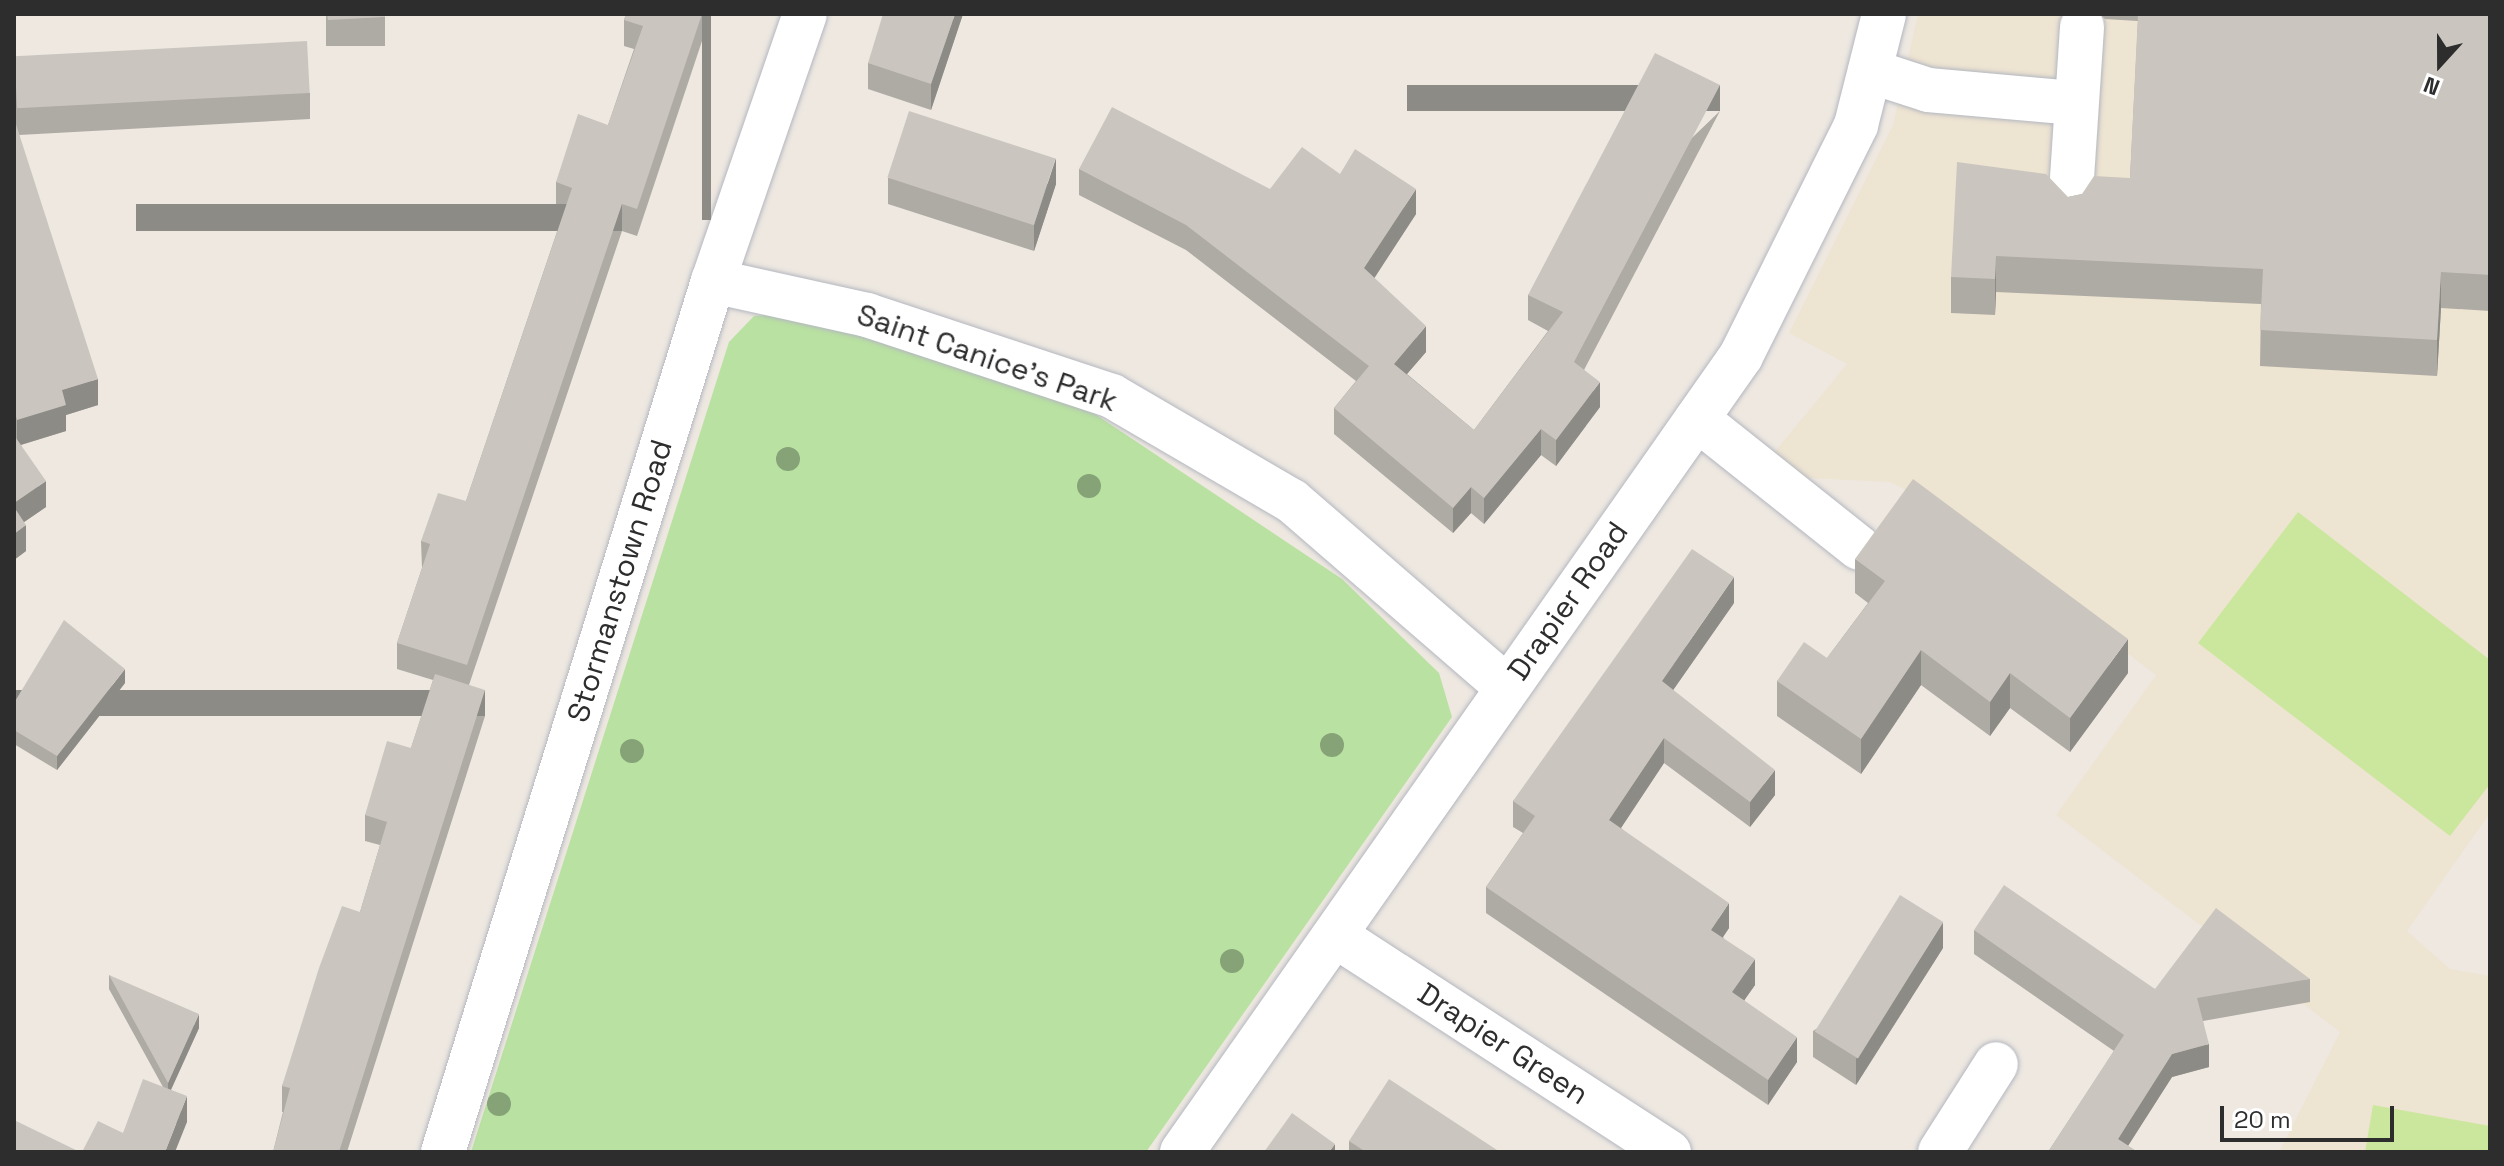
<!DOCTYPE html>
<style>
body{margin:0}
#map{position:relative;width:2504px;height:1166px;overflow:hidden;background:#eee8e1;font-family:"Space Grotesk",sans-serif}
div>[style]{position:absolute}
.education>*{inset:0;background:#eee4d2}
.green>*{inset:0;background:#b9e1a1}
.pitch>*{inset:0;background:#cbe79e}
.roads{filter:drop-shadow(0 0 2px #b4b7c0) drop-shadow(0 0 2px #b4b7c0)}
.minor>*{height:44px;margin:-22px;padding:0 22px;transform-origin:22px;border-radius:22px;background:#fff}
.trees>*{width:24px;height:24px;margin:-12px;border-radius:50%;background:#86a277}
.wall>*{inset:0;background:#aeaaa4;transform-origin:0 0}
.shaded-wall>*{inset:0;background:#8d8b86;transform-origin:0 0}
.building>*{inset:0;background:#cac6bf;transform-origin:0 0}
span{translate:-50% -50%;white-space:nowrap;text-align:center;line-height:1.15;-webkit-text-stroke:6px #fff;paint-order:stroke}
.street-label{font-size:30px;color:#2d2d2d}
.frame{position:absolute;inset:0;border:16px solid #2d2d2d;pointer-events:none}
.north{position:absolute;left:2400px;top:24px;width:80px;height:80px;-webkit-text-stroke:6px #fff;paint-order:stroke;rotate:201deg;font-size:22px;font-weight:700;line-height:32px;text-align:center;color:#2d2d2d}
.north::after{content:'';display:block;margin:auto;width:28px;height:36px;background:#2d2d2d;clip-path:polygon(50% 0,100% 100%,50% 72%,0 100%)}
.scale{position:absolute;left:2220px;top:1106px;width:174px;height:36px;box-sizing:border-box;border:4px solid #2d2d2d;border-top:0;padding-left:10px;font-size:24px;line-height:28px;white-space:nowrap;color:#2d2d2d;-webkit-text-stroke:6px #fff;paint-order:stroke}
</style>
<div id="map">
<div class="education">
<div style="clip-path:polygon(1918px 14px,2490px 14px,2490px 813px,2407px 931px,2450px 969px,2490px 976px,2490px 1152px,2279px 1152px,2340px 1032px,2056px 815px,2156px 675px,1920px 497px,1890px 482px,1806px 478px,1767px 461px,1847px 364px,1789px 333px,1893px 125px)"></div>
</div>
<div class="green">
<div style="clip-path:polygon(779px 314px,874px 331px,1086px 408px,1342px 579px,1439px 673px,1452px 717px,1146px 1152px,471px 1152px,729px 342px,754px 316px)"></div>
</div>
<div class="pitch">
<div style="clip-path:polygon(2298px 512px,2490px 660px,2490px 784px,2450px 836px,2198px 643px)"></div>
<div style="clip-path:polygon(2373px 1105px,2490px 1126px,2490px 1152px,2365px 1152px)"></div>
</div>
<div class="roads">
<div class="minor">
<div style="left:1870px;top:71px;width:61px;rotate:18.1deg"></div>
<div style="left:1928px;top:90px;width:148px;rotate:5.1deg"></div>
<div style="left:2070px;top:208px;width:182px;rotate:-86.2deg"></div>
<div style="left:713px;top:281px;width:158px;rotate:12.4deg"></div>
<div style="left:867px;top:315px;width:258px;rotate:18.3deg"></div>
<div style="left:1112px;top:396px;width:208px;rotate:30.3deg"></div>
<div style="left:1292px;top:501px;width:284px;rotate:40.9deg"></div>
<div style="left:1697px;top:419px;width:207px;rotate:38.5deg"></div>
<div style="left:1336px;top:936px;width:397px;rotate:33deg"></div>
<div style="left:443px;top:1152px;width:912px;rotate:-72.78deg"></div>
<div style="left:713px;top:281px;width:282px;rotate:-71deg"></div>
<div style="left:1182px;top:1152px;width:973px;rotate:-54.92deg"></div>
<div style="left:1741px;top:356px;width:258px;rotate:-63.5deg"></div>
<div style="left:1856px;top:125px;width:114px;rotate:-75.8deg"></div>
<div style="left:1940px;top:1152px;width:104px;rotate:-57.5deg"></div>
</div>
</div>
<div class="trees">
<div style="left:788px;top:459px"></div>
<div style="left:1089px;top:486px"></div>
<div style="left:1332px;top:745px"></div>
<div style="left:632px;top:751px"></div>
<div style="left:1232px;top:961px"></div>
<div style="left:499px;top:1104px"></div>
</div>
<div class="wall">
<div style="left:326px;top:14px;width:59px;height:32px"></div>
<div style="clip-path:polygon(626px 14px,711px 14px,637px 236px,622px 231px,469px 685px,485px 716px,347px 1152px,273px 1152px,283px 1112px,282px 1112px,282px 1086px,360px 912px,380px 845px,365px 841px,365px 815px,411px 748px,433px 680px,397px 669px,397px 643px,422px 568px,421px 541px,466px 501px,564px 211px,556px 209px,556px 182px,608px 125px,634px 49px,624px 46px,624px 20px)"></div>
<div style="clip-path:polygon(963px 14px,931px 110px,868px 89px,868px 63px)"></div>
<div style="clip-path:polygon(2100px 14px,2490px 14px,2490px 311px,2441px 308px,2437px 376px,2260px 366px,2261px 304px,1996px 292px,1995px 315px,1951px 313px,1951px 277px,2068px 197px,2082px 194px,2130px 178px,2138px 21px,2105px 19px)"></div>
<div style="clip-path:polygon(14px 57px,310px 93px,310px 119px,19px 135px,98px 405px,66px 415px,66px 431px,21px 445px,46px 507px,24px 522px,26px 551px,14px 560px,14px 440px,15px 439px,14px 436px)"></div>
<div style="clip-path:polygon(1720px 111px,1584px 370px,1600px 407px,1556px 466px,1541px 455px,1484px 524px,1471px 513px,1453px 533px,1334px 434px,1334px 408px,1356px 381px,1186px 250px,1079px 195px,1079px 169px,1270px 189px,1340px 174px,1416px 214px,1374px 278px,1426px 352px,1407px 374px,1474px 430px,1548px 331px,1528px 320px,1528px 295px)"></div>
<div style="clip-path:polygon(888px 178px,1056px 184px,1034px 251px,888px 204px)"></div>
<div style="clip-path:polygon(1855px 559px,2128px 673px,2070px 752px,2010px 708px,1990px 736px,1921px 685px,1861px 774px,1777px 716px,1777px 681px,1827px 658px,1868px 603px,1855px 593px)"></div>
<div style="clip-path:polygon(1734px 603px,1673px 690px,1775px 795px,1750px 827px,1664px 763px,1621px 828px,1729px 928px,1723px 937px,1755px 985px,1744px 1000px,1797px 1062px,1768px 1105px,1486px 913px,1486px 887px,1523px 833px,1513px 827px,1513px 801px)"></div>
<div style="clip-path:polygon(125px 683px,57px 770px,14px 744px,14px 703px)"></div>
<div style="clip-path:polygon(1974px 930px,2155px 989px,2310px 979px,2310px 1002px,2203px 1021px,2209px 1067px,2172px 1077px,2128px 1146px,2048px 1152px,2114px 1051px,1974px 954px)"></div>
<div style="clip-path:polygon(1943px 948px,1856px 1085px,1813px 1057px,1813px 1031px)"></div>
<div style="clip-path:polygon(109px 975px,199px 1028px,171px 1090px,187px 1122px,123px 1133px,163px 1087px,109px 989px)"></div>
<div style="clip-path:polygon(1349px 1141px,1500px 1152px,1349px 1152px)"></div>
</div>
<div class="shaded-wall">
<div style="left:702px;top:14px;width:9px;height:206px"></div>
<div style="clip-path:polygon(955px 14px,963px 14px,931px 110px,931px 84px)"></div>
<div style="left:1720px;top:85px;width:26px;height:313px;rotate:90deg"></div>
<div style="clip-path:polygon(1056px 158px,1056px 184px,1034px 251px,1034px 225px)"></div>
<div style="clip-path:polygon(1416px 189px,1416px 214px,1364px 294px,1364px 268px)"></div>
<div style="left:622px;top:204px;width:27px;height:486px;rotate:90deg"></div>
<div style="clip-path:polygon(1996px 256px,1996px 292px,1995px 315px,1995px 279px)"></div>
<div style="clip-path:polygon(2441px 272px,2441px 308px,2437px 376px,2437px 340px)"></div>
<div style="clip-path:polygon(1426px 326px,1426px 352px,1394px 389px,1394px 364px)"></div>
<div style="clip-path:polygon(98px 379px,98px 405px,66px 415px,66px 431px,17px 446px,17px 420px,62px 390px)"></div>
<div style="clip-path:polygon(1600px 382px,1600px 407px,1556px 466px,1556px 440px)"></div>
<div style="clip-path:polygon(1541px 429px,1541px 455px,1484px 524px,1484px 498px)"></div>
<div style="clip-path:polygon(46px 481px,46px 507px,14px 529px,14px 503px)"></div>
<div style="clip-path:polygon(1471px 487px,1471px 513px,1453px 533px,1453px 508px)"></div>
<div style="clip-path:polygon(26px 525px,26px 551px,14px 560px,14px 534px)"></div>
<div style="clip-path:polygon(1734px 577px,1734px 603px,1662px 706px,1662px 681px)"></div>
<div style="clip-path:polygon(2128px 639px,2128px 673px,2070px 752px,2070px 718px)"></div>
<div style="clip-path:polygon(1921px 650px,1921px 685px,1861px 774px,1861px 739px)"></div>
<div style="clip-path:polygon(125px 669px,125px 683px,57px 770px,57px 756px)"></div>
<div style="clip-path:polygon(2010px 673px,2010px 708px,1990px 736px,1990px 702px)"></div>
<div style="left:485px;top:690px;width:26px;height:485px;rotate:90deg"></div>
<div style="clip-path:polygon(1664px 738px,1664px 763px,1609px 846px,1609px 820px)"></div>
<div style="clip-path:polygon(1775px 770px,1775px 795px,1750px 827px,1750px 802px)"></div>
<div style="clip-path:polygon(1729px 903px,1729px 928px,1711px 955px,1711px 930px)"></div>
<div style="clip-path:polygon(1943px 922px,1943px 948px,1856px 1085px,1856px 1059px)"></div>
<div style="clip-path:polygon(1755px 959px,1755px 985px,1732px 1018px,1732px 992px)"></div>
<div style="clip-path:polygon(199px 1014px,199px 1028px,168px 1096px,168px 1083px)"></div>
<div style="clip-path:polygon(1797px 1037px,1797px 1062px,1768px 1105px,1768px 1080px)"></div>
<div style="clip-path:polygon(2209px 1044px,2209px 1067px,2172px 1077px,2124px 1152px,2118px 1139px,2172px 1054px)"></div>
<div style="clip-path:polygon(187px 1096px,187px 1122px,175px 1152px,165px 1152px)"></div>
<div style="clip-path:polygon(1335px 1144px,1335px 1152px,1329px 1152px)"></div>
</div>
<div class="building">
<div style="clip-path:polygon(327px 14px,385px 14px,385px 17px,328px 20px)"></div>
<div style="clip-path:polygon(626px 14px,702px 14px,637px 209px,622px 204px,467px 665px,397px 643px,430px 544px,421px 541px,438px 493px,466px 501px,572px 188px,556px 182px,578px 114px,608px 125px,643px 26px,624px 20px)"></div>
<div style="clip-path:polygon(883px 14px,955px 14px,931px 84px,868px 63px)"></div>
<div style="clip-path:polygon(2138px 14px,2490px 14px,2490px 275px,2441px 272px,2437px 340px,2260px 330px,2263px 269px,1996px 256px,1995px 279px,1951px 277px,1957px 162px,2046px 174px,2068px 197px,2082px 194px,2094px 176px,2130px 178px)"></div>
<div style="left:307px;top:41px;width:52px;height:293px;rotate:87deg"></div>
<div style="clip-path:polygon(1655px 53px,1720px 85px,1574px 362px,1600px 382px,1556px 440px,1541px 429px,1484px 498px,1471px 487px,1453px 508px,1334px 408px,1369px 366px,1186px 225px,1079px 169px,1112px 107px,1270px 189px,1302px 147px,1340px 174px,1355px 149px,1416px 189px,1364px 268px,1426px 326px,1394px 364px,1474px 430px,1563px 312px,1528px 295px)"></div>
<div style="left:909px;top:111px;width:154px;height:70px;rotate:18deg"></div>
<div style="clip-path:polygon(14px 118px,98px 379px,62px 390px,66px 405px,17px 420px,14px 410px)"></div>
<div style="clip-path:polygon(16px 438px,46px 481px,14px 503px,14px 440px)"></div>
<div style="clip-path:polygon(1913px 479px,2128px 639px,2070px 718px,2010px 673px,1990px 702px,1921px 650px,1861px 739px,1777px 681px,1804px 642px,1827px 658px,1885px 581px,1855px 559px)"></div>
<div style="clip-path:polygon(14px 507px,26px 525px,14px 534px)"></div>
<div style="clip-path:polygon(1692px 549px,1734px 577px,1662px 681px,1775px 770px,1750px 802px,1664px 738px,1609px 820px,1729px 903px,1711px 930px,1755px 959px,1732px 992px,1797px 1037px,1768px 1080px,1486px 887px,1535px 816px,1513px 801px)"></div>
<div style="clip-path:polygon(64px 620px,125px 669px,57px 756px,14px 730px,14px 703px)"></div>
<div style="clip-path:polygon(435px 674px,485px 690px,339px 1152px,273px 1152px,290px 1088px,282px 1086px,319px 968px,342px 906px,360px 912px,387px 822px,365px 815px,387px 741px,411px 748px)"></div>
<div style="clip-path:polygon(2004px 885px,2155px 989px,2216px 908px,2310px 979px,2197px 998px,2209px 1044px,2172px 1054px,2118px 1139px,2138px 1152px,2048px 1152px,2124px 1035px,1974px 930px)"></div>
<div style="left:1900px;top:895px;width:51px;height:161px;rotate:32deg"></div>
<div style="clip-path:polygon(109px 975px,199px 1014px,168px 1083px)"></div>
<div style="clip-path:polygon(143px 1079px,187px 1096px,165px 1152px,82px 1152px,98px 1121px,123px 1133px)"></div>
<div style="clip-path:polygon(1389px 1079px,1500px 1152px,1366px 1152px,1349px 1141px)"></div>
<div style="clip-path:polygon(1292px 1113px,1335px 1144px,1329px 1152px,1264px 1152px)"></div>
<div style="clip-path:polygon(14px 1120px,80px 1152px,14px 1152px)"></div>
</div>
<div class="street-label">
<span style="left:987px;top:358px;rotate:19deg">Saint Canice's Park</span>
<span style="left:620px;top:581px;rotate:-73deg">Stormanstown Road</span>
<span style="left:1568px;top:601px;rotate:-55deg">Drapier Road</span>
<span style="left:1503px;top:1044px;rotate:33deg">Drapier Green</span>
</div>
<div class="frame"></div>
<div class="north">N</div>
<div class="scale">20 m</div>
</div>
